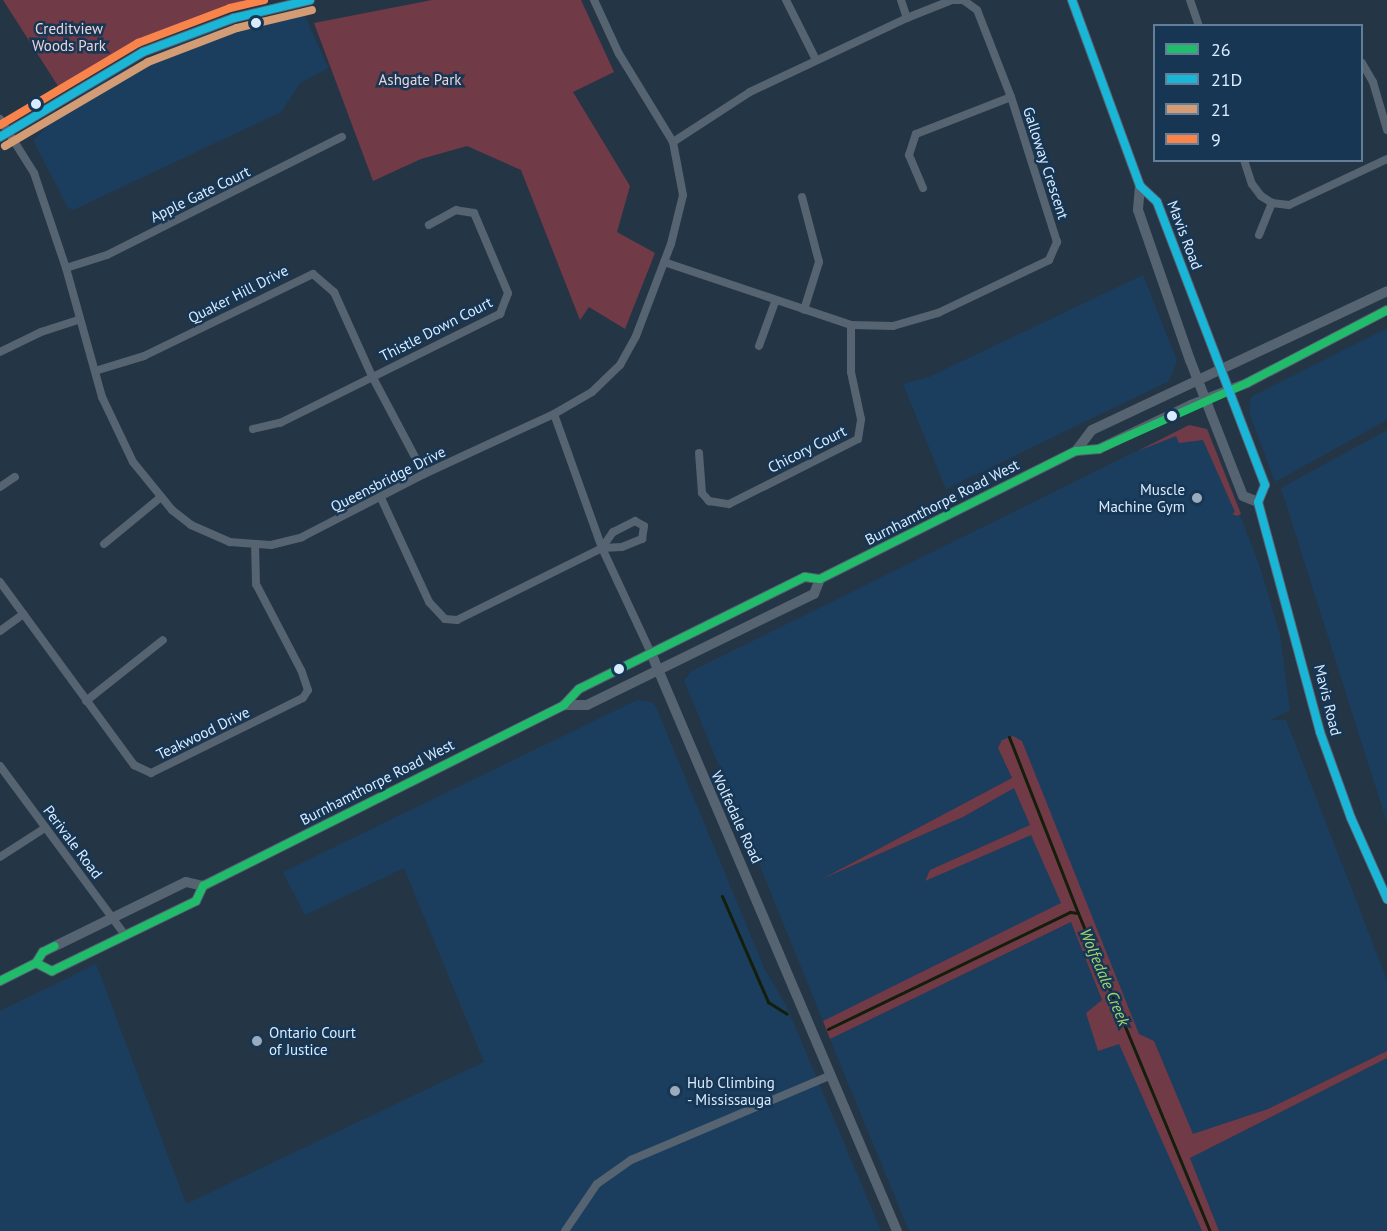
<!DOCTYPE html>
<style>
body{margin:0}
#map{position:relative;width:1387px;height:1231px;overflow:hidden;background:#243546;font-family:"PT Sans",sans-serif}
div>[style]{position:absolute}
.built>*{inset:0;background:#1b3e5f}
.green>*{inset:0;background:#713a47}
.stream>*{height:3px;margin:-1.5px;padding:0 1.5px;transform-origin:1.5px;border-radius:1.5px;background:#131e0b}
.street>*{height:8px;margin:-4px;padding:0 4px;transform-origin:4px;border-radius:4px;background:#566370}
.secondary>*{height:10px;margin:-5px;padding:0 5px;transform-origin:5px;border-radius:5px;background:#566370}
.bus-1>*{height:8px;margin:-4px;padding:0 4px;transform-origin:4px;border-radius:4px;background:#20bc6c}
.bus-2>*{height:8px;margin:-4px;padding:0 4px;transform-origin:4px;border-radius:4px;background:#1ab6d8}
.bus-3>*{height:8px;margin:-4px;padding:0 4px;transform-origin:4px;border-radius:4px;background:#d39c74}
.bus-4>*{height:8px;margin:-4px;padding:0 4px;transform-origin:4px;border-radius:4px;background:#f8844c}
.dots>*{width:16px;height:16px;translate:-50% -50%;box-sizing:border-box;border:3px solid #163654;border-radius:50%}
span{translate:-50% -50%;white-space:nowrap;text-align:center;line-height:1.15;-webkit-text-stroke:5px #163654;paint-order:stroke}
.park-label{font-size:15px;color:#eed4d7}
.street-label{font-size:15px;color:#d9ebff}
.poi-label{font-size:15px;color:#d9ebff}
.right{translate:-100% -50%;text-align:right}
.left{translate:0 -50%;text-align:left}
.water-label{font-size:16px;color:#a2d46c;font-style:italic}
.legend{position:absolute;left:1153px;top:24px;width:210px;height:138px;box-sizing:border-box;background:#163654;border:2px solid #647e98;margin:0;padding:8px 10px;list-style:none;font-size:18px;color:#d9ebff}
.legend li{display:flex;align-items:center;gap:12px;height:30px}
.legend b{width:30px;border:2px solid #647e98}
</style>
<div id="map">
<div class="built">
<div style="clip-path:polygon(305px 16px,328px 68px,300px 83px,281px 112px,73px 210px,68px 208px,33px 140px,92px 85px,202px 33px)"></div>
<div style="clip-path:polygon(1143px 275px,1177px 361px,1169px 381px,946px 489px,903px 384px,929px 377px)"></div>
<div style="clip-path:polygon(1387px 328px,1387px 420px,1275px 482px,1249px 412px,1251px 397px)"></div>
<div style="clip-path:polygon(1189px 425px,1207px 429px,1260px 567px,1280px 635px,1290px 710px,1271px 720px,1286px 720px,1387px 980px,1387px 1051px,1268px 1109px,1193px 1135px,1154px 1041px,1139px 1035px,1022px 741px,998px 749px,1012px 778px,822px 879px,963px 817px,1014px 788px,1031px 825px,930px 870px,925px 881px,1031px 834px,1062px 903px,823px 1021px,684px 680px,692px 671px)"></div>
<div style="clip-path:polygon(1387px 430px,1387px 823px,1281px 488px)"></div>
<div style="clip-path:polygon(637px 700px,652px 702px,656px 707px,765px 970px,786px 1005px,881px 1231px,0 1231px,0 1011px,96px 964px,186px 1204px,484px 1062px,404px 868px,305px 915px,283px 872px)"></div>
<div style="clip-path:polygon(1072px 922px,1102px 1001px,1098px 1051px,1119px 1043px,1202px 1231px,909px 1231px,830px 1039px)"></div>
<div style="clip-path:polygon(1387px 1058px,1387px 1231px,1219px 1231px,1190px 1158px)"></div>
</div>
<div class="green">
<div style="clip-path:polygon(3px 0,249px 0,140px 39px,58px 86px)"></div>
<div style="clip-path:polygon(432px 0,581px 0,614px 72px,573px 92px,630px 186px,617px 232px,655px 253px,625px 329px,589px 307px,580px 320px,521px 170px,467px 146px,421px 159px,373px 181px,314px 23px)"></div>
<div style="clip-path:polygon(1189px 425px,1207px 429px,1241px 514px,1237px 516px,1232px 514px,1235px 512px,1203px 440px,1179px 443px,1176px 436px,1138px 451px)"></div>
<div style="clip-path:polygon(1013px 736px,1022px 741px,1139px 1034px,1154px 1041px,1193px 1134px,1268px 1109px,1387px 1051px,1387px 1058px,1190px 1158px,1219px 1231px,1202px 1231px,1119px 1044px,1098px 1051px,1086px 1013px,1102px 1000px,1071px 922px,830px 1039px,823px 1021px,1061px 903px,1031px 835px,925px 881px,930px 870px,1030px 825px,1014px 788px,963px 817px,822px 879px,1012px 778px,998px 748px,1002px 740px)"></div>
</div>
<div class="stream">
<div style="left:1009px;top:737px;width:189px;rotate:68.6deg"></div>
<div style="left:722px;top:896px;width:116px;rotate:66.5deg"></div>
<div style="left:768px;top:1002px;width:22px;rotate:32deg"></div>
<div style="left:828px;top:1029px;width:269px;rotate:-25.8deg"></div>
<div style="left:1070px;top:912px;width:8px;rotate:7deg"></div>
<div style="left:1078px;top:913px;width:344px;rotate:67.5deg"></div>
</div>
<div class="street">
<div style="left:786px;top:0;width:67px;rotate:63.4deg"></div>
<div style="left:901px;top:0;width:19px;rotate:72deg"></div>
<div style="left:1190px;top:0;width:28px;rotate:71deg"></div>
<div style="left:1362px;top:63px;width:22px;rotate:60deg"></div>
<div style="left:1373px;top:82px;width:50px;rotate:73.7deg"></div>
<div style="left:0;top:119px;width:64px;rotate:57.8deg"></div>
<div style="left:34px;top:173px;width:100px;rotate:71.4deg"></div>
<div style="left:66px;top:268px;width:134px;rotate:74.4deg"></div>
<div style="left:102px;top:397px;width:72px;rotate:64.5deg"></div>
<div style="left:133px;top:462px;width:62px;rotate:50.9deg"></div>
<div style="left:172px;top:510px;width:24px;rotate:38deg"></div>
<div style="left:191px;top:525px;width:43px;rotate:23.6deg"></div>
<div style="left:230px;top:542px;width:41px;rotate:4.2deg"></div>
<div style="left:271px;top:545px;width:32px;rotate:-14deg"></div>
<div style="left:302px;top:537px;width:137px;rotate:-27.3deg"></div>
<div style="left:424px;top:474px;width:143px;rotate:-24.8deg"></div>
<div style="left:554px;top:414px;width:44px;rotate:-30.1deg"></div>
<div style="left:592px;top:392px;width:39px;rotate:-44deg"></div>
<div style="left:620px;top:365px;width:33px;rotate:-61deg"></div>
<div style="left:636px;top:336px;width:98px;rotate:-69.2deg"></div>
<div style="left:671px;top:244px;width:50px;rotate:-76.2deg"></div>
<div style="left:683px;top:195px;width:54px;rotate:-100.7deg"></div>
<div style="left:673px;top:142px;width:103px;rotate:-121.5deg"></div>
<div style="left:619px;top:54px;width:60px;rotate:-114.8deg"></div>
<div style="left:1244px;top:160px;width:25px;rotate:72deg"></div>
<div style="left:1252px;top:184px;width:15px;rotate:53deg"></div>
<div style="left:1261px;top:196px;width:13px;rotate:32deg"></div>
<div style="left:1272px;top:203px;width:17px;rotate:7deg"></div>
<div style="left:1289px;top:205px;width:108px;rotate:-25.1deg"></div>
<div style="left:923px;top:188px;width:36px;rotate:-113deg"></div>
<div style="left:909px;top:155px;width:22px;rotate:-72deg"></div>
<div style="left:916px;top:134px;width:102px;rotate:-21.3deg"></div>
<div style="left:802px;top:197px;width:67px;rotate:75.3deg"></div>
<div style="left:819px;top:262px;width:50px;rotate:107.4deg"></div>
<div style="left:1259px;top:235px;width:35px;rotate:-68deg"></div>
<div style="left:664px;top:262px;width:197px;rotate:18.6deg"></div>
<div style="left:851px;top:325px;width:42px;rotate:1.4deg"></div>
<div style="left:893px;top:326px;width:47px;rotate:-16.1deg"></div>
<div style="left:938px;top:313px;width:123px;rotate:-25.5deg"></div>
<div style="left:1049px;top:260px;width:20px;rotate:-66deg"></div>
<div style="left:1057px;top:242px;width:152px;rotate:-107.6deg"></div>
<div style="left:1011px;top:97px;width:93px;rotate:-111.3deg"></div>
<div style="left:977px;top:10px;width:17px;rotate:-144deg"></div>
<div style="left:963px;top:0;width:11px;rotate:180deg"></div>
<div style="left:952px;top:0;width:48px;rotate:158.2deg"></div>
<div style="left:907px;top:18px;width:174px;rotate:154.8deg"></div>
<div style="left:750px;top:92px;width:92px;rotate:147deg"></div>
<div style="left:66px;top:268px;width:43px;rotate:-17.6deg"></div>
<div style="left:107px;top:255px;width:263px;rotate:-26.7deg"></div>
<div style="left:759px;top:346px;width:47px;rotate:-70deg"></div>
<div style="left:0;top:352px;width:46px;rotate:-26deg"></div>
<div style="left:41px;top:332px;width:39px;rotate:-18deg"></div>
<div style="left:95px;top:371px;width:51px;rotate:-17deg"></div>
<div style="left:144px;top:356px;width:188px;rotate:-25.9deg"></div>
<div style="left:313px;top:274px;width:28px;rotate:41deg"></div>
<div style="left:334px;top:292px;width:92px;rotate:65.7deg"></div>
<div style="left:372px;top:376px;width:111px;rotate:62deg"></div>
<div style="left:554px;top:414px;width:142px;rotate:70.3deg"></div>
<div style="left:602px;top:548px;width:116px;rotate:65deg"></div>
<div style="left:253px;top:429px;width:28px;rotate:-13deg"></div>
<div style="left:280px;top:423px;width:246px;rotate:-26.4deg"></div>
<div style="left:500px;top:314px;width:22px;rotate:-69deg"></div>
<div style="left:508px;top:293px;width:87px;rotate:-113deg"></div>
<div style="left:474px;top:213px;width:18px;rotate:-171deg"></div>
<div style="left:456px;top:210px;width:31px;rotate:151deg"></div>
<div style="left:699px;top:453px;width:40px;rotate:85.7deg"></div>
<div style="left:702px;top:493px;width:11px;rotate:49deg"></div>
<div style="left:709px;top:501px;width:20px;rotate:9deg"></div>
<div style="left:729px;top:504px;width:144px;rotate:-26.7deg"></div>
<div style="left:858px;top:439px;width:20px;rotate:-81deg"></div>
<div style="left:861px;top:419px;width:48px;rotate:-102deg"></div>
<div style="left:851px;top:372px;width:47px;rotate:-90deg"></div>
<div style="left:0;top:487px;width:18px;rotate:-34deg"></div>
<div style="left:381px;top:498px;width:115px;rotate:65.2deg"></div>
<div style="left:429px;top:602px;width:23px;rotate:47deg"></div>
<div style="left:445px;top:619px;width:12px;rotate:5deg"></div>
<div style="left:457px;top:620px;width:162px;rotate:-26.4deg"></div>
<div style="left:602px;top:548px;width:20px;rotate:-3deg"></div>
<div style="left:622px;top:547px;width:22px;rotate:-22deg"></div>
<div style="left:642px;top:539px;width:13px;rotate:-81deg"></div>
<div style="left:644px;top:526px;width:10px;rotate:-151deg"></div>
<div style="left:635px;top:521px;width:25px;rotate:153deg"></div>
<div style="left:613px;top:532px;width:19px;rotate:125deg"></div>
<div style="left:104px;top:544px;width:74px;rotate:-39.5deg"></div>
<div style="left:0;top:582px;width:227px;rotate:53.8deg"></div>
<div style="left:134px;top:765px;width:19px;rotate:25deg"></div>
<div style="left:151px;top:773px;width:169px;rotate:-26.3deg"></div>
<div style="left:303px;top:698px;width:9px;rotate:-58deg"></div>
<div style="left:308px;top:690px;width:21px;rotate:-109deg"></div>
<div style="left:301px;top:670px;width:97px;rotate:-117.6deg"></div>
<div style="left:256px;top:584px;width:40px;rotate:-91.4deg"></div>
<div style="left:0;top:631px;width:29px;rotate:-36deg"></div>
<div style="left:86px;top:701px;width:98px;rotate:-38.4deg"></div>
<div style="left:0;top:766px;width:210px;rotate:53.5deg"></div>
<div style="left:0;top:857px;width:54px;rotate:-32.8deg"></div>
<div style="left:565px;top:1231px;width:57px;rotate:-55.8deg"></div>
<div style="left:597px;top:1184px;width:42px;rotate:-35.2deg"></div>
<div style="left:631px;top:1160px;width:217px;rotate:-23deg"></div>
</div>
<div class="secondary">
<div style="left:1072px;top:0;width:198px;rotate:69.9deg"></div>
<div style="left:1140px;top:186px;width:23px;rotate:43deg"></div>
<div style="left:1157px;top:202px;width:303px;rotate:69.1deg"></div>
<div style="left:1265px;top:485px;width:18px;rotate:112deg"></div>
<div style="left:1258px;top:502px;width:238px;rotate:74.9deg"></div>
<div style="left:1320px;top:732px;width:91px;rotate:70.2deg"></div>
<div style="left:1351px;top:818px;width:89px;rotate:66deg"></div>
<div style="left:0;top:137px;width:166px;rotate:-30.7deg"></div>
<div style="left:143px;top:52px;width:97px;rotate:-20.5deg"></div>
<div style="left:234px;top:18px;width:78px;rotate:-13.3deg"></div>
<div style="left:1140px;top:186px;width:24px;rotate:95deg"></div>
<div style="left:1138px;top:210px;width:159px;rotate:70.9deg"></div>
<div style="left:1190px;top:360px;width:146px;rotate:68.7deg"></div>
<div style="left:1243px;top:496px;width:16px;rotate:22deg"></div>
<div style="left:1076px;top:451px;width:26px;rotate:-53deg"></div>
<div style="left:1092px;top:430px;width:326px;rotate:-25.2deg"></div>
<div style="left:651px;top:653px;width:628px;rotate:66.95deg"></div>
<div style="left:564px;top:705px;width:23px"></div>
<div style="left:587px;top:705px;width:253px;rotate:-26.1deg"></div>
<div style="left:814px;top:594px;width:16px;rotate:-68deg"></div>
<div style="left:36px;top:963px;width:18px;rotate:27deg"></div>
<div style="left:52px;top:971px;width:160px;rotate:-25.9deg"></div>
<div style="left:196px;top:901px;width:17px;rotate:-65deg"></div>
<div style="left:203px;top:886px;width:404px;rotate:-26.6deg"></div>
<div style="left:564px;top:705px;width:22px;rotate:-47deg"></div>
<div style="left:579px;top:689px;width:252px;rotate:-26.4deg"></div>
<div style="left:805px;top:577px;width:15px;rotate:8deg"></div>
<div style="left:820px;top:579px;width:286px;rotate:-26.6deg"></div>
<div style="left:1076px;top:451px;width:23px;rotate:-5deg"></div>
<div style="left:1099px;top:449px;width:102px;rotate:-25.6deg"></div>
<div style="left:1191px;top:405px;width:60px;rotate:-21.4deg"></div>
<div style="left:1247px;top:383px;width:158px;rotate:-27.5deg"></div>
<div style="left:0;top:981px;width:40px;rotate:-26.6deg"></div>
<div style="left:36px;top:963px;width:13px;rotate:-58deg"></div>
<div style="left:43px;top:952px;width:159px;rotate:-26.1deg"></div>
<div style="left:186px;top:882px;width:17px;rotate:13deg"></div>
</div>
<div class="bus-1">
<div style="left:36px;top:963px;width:18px;rotate:27deg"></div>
<div style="left:52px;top:971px;width:160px;rotate:-25.9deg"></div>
<div style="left:196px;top:901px;width:17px;rotate:-65deg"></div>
<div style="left:203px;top:886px;width:404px;rotate:-26.6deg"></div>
<div style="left:564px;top:705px;width:22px;rotate:-47deg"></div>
<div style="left:579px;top:689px;width:252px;rotate:-26.4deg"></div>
<div style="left:805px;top:577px;width:15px;rotate:8deg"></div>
<div style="left:820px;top:579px;width:286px;rotate:-26.6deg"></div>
<div style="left:1076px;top:451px;width:23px;rotate:-5deg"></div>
<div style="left:1099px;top:449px;width:162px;rotate:-24deg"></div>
<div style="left:1247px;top:383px;width:158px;rotate:-27.5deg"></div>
<div style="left:0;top:981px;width:40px;rotate:-26.6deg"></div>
<div style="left:36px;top:963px;width:13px;rotate:-58deg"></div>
<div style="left:43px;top:952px;width:13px;rotate:-27deg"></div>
</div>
<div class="bus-2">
<div style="left:1072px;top:0;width:198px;rotate:69.9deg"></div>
<div style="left:1140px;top:186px;width:23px;rotate:43deg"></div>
<div style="left:1157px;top:202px;width:303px;rotate:69.1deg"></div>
<div style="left:1265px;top:485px;width:18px;rotate:112deg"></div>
<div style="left:1258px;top:502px;width:238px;rotate:74.9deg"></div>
<div style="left:1320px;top:732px;width:91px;rotate:70.2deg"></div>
<div style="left:1351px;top:818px;width:89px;rotate:66deg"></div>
<div style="left:0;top:137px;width:166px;rotate:-30.7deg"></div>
<div style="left:143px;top:52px;width:97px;rotate:-20.5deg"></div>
<div style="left:234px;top:18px;width:78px;rotate:-13.3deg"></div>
</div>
<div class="bus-3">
<div style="left:5px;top:146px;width:166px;rotate:-30.4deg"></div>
<div style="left:148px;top:62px;width:95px;rotate:-20.9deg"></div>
<div style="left:237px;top:28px;width:77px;rotate:-13.5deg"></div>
</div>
<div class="bus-4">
<div style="left:0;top:125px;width:161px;rotate:-30.7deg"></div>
<div style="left:138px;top:43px;width:98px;rotate:-20.8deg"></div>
<div style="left:230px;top:8px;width:35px;rotate:-13deg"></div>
</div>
<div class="dots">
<div style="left:256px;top:23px;background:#d9ebff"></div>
<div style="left:36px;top:104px;background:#d9ebff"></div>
<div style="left:1172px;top:416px;background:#d9ebff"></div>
<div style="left:1197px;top:498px;background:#9aabbe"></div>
<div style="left:619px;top:669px;background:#d9ebff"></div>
<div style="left:257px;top:1041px;background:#9aabbe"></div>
<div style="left:675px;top:1091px;background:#9aabbe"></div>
</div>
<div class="park-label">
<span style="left:69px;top:37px">Creditview<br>Woods Park</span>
<span style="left:420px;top:80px">Ashgate Park</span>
</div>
<div class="street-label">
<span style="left:1046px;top:163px;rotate:72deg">Galloway Crescent</span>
<span style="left:200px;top:194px;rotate:-26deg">Apple Gate Court</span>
<span style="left:1185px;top:235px;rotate:69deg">Mavis Road</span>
<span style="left:238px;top:294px;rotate:-27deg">Quaker Hill Drive</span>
<span style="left:436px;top:329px;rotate:-27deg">Thistle Down Court</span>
<span style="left:807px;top:449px;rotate:-27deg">Chicory Court</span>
<span style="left:388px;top:479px;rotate:-27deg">Queensbridge Drive</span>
<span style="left:942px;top:502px;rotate:-27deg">Burnhamthorpe Road West</span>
<span style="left:1328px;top:700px;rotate:76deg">Mavis Road</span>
<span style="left:203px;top:733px;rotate:-26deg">Teakwood Drive</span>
<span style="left:377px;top:782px;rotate:-27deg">Burnhamthorpe Road West</span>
<span style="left:737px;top:817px;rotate:65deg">Wolfedale Road</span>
<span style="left:73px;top:842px;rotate:53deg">Perivale Road</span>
</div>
<div class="poi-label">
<span class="right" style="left:1185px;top:498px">Muscle<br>Machine Gym</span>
<span class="left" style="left:269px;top:1041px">Ontario Court<br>of Justice</span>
<span class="left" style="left:687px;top:1091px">Hub Climbing<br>- Mississauga</span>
</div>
<div class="water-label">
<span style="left:1105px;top:977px;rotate:67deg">Wolfedale Creek</span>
</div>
<ul class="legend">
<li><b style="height:8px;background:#20bc6c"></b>26</li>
<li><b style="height:8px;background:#1ab6d8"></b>21D</li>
<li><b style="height:8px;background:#d39c74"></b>21</li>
<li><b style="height:8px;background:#f8844c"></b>9</li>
</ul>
</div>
